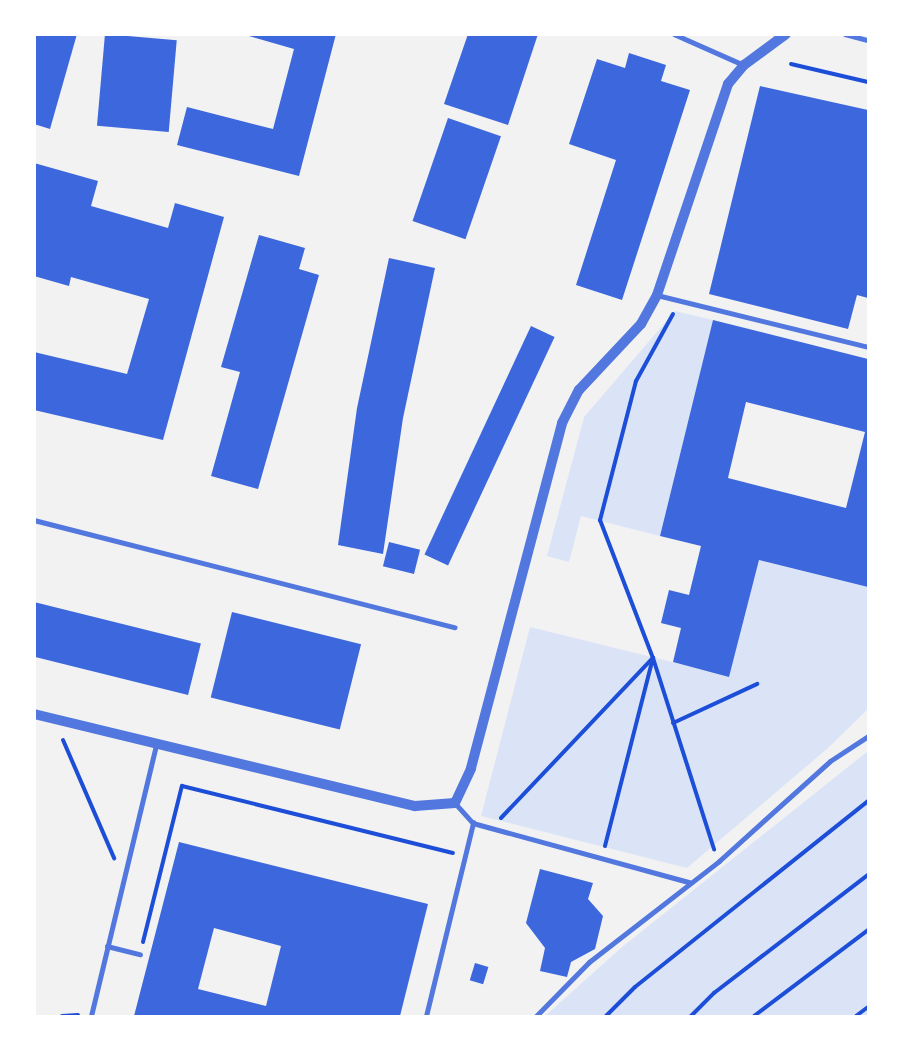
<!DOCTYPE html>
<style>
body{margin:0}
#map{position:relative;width:903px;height:1051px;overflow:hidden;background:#f2f2f2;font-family:"Alegreya Sans",sans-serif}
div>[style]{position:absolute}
.green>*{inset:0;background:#dbe4f7}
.building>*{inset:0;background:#3d67dc;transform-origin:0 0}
.path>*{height:4px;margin:-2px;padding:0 2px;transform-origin:2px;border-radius:2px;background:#1d4ed8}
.service>*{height:4.5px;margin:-2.25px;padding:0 2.25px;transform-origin:2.25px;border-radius:2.25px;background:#5277de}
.pedestrian>*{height:5px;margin:-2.5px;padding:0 2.5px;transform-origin:2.5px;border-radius:2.5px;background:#5277de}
.tertiary>*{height:10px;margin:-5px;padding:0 5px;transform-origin:5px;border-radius:5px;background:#5277de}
span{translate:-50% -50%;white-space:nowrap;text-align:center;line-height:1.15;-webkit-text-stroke:4.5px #fff;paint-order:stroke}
.frame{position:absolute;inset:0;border:36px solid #fff;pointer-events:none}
</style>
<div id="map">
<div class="green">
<div style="clip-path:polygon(675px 311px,713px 320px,660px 536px,581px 516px,569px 562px,547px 556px,584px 417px)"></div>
<div style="clip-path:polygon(759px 560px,868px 587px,868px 709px,828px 748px,687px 868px,481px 816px,530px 627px,729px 676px)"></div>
<div style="clip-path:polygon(868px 751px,868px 1016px,545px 1016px,622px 947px)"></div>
</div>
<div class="building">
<div style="clip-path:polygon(34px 34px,77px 34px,50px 129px,34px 124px)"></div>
<div style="left:105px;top:34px;width:72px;height:92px;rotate:5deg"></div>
<div style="clip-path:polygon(242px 34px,336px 34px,299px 176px,177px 145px,187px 107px,273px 129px,294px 49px)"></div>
<div style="clip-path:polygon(468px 34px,538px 34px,508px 125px,444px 104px)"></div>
<div style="clip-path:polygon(629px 53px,666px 65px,661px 81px,690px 90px,622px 300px,576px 285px,616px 160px,569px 144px,597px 59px,625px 68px)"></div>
<div style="clip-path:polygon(760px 86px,868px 110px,868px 298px,857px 295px,848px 329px,709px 294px)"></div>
<div style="left:448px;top:118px;width:56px;height:109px;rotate:19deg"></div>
<div style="clip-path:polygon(34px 163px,98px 181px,91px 206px,168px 228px,175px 203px,224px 217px,163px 440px,34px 410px,34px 352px,127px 374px,149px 299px,71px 277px,69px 286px,34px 276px)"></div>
<div style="clip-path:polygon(259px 235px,305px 248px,299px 269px,319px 275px,258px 489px,211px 476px,240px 372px,221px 367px)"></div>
<div style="clip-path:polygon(389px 258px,435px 268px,403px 418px,383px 554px,338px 545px,357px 408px)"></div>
<div style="clip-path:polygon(evenodd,713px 320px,868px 359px,868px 587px,759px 560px,729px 677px,673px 662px,681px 628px,661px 623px,669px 590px,689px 595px,701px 546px,660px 536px,713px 320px,746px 402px,865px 432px,846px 508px,728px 478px,746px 402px)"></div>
<div style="left:531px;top:326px;width:26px;height:252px;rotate:25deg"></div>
<div style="left:389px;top:542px;width:32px;height:25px;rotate:14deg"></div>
<div style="left:34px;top:602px;width:172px;height:53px;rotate:14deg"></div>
<div style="left:232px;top:612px;width:133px;height:88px;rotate:14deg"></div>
<div style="clip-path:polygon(evenodd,179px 842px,428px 904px,400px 1016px,134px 1016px,179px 842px,214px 928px,281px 946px,266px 1006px,198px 989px,214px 928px)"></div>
<div style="clip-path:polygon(540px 869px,593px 883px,588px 899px,603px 916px,595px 949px,571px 962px,567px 977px,540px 971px,545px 948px,526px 923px)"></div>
<div style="left:475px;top:963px;width:14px;height:18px;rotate:17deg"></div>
</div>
<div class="path">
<div style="left:791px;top:64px;width:79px;rotate:13.2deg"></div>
<div style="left:673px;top:314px;width:77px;rotate:118.9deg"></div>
<div style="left:636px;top:381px;width:144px;rotate:104.5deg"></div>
<div style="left:600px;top:520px;width:148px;rotate:69deg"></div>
<div style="left:653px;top:658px;width:201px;rotate:72.3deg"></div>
<div style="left:673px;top:723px;width:93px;rotate:-24.9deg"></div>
<div style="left:63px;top:740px;width:129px;rotate:66.6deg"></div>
<div style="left:501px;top:818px;width:221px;rotate:-46.5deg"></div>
<div style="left:605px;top:846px;width:194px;rotate:-75.7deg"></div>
<div style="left:143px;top:942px;width:161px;rotate:-76deg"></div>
<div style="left:182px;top:786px;width:279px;rotate:13.9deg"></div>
<div style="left:62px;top:1016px;width:16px;rotate:-4deg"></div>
<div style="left:606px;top:1016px;width:41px;rotate:-45deg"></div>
<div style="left:635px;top:987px;width:298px;rotate:-38.6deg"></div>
<div style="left:691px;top:1016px;width:33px;rotate:-45deg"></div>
<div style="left:714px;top:993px;width:194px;rotate:-37.5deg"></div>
<div style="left:754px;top:1016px;width:143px;rotate:-37deg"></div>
<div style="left:856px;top:1016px;width:15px;rotate:-37deg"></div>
</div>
<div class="service">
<div style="left:674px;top:34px;width:77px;rotate:23.9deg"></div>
<div style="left:845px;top:34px;width:24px;rotate:15deg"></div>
<div style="left:657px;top:295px;width:217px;rotate:13.8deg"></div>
<div style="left:34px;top:520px;width:434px;rotate:14.3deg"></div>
<div style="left:456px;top:804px;width:25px;rotate:48deg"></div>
<div style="left:473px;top:823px;width:224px;rotate:15.3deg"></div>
<div style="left:107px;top:946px;width:34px;rotate:14deg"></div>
<div style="left:91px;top:1016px;width:279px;rotate:-76.5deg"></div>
<div style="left:426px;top:1016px;width:199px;rotate:-76.3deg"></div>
</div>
<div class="pedestrian">
<div style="left:536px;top:1016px;width:76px;rotate:-45.5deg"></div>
<div style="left:589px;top:962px;width:165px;rotate:-37.8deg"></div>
<div style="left:719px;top:861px;width:149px;rotate:-42deg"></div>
<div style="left:830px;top:761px;width:45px;rotate:-33.3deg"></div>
</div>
<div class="tertiary">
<div style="left:34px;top:714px;width:392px;rotate:13.6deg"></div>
<div style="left:415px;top:806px;width:40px;rotate:-4.3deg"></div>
<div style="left:455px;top:803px;width:38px;rotate:-65deg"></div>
<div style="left:471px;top:768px;width:357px;rotate:-75.2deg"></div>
<div style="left:562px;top:423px;width:37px;rotate:-63deg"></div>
<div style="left:579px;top:390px;width:91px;rotate:-46.8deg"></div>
<div style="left:641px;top:324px;width:33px;rotate:-61deg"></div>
<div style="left:657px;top:295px;width:223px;rotate:-71.4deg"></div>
<div style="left:728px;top:84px;width:25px;rotate:-50deg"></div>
<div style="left:744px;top:65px;width:52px;rotate:-36.4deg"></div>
</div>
<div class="frame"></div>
</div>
